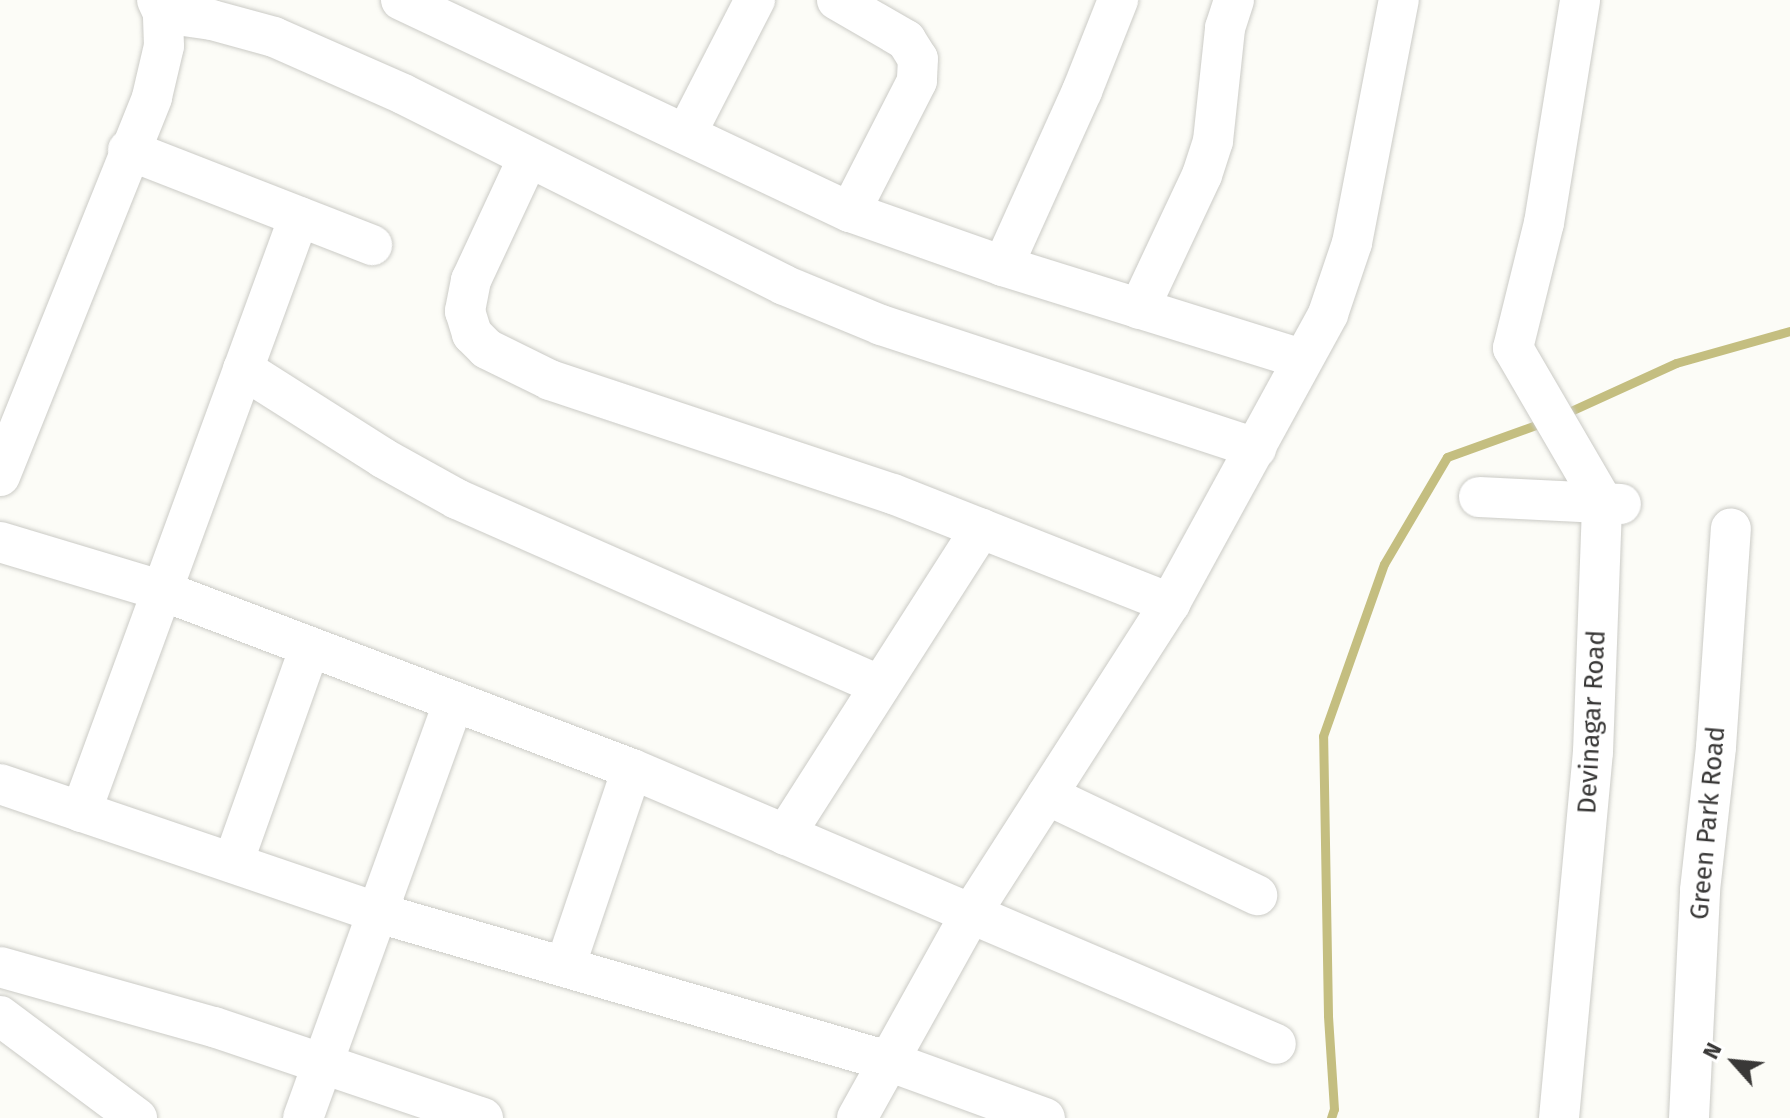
<!DOCTYPE html>
<style>
body{margin:0}
#map{position:relative;width:1790px;height:1118px;overflow:hidden;background:#fcfcf7;font-family:"Fira Sans",sans-serif}
div>[style]{position:absolute}
.stream>*{height:9px;margin:-4.5px;padding:0 4.5px;transform-origin:4.5px;border-radius:4.5px;background:#c4be80}
.roads{filter:drop-shadow(0 0 2px #cbcbc6) drop-shadow(0 0 2px #cbcbc6)}
.minor>*{height:40px;margin:-20px;padding:0 20px;transform-origin:20px;border-radius:20px;background:#fff}
span{translate:-50% -50%;white-space:nowrap;text-align:center;line-height:1.15;-webkit-text-stroke:8px #fff;paint-order:stroke}
.street-label{font-size:26px;color:#393837}
.north{position:absolute;left:1694px;top:1022px;width:80px;height:80px;-webkit-text-stroke:6px #fff;paint-order:stroke;rotate:297deg;font-size:22px;font-weight:700;line-height:32px;text-align:center;color:#393837}
.north::after{content:'';display:block;margin:auto;width:28px;height:36px;background:#393837;clip-path:polygon(50% 0,100% 100%,50% 72%,0 100%)}
</style>
<div id="map">
<div class="stream">
<div style="left:1562px;top:415px;width:125px;rotate:-24.5deg"></div>
<div style="left:1676px;top:363px;width:118px;rotate:-15.7deg"></div>
<div style="left:1331px;top:1118px;width:9px;rotate:-72deg"></div>
<div style="left:1334px;top:1109px;width:94px;rotate:-93.7deg"></div>
<div style="left:1328px;top:1015px;width:279px;rotate:-91deg"></div>
<div style="left:1323px;top:736px;width:182px;rotate:-70.5deg"></div>
<div style="left:1384px;top:564px;width:124px;rotate:-59.5deg"></div>
<div style="left:1447px;top:457px;width:103px;rotate:-19.8deg"></div>
</div>
<div class="roads">
<div class="minor">
<div style="left:401px;top:0;width:497px;rotate:25.3deg"></div>
<div style="left:850px;top:212px;width:162px;rotate:19.4deg"></div>
<div style="left:1003px;top:266px;width:313px;rotate:17.3deg"></div>
<div style="left:837px;top:0;width:80px;rotate:30.1deg"></div>
<div style="left:906px;top:40px;width:22px;rotate:58deg"></div>
<div style="left:918px;top:59px;width:22px;rotate:93deg"></div>
<div style="left:917px;top:81px;width:147px;rotate:117.1deg"></div>
<div style="left:163px;top:13px;width:49px;rotate:8.1deg"></div>
<div style="left:212px;top:20px;width:64px;rotate:15.3deg"></div>
<div style="left:274px;top:37px;width:141px;rotate:23.8deg"></div>
<div style="left:403px;top:94px;width:426px;rotate:26.6deg"></div>
<div style="left:784px;top:285px;width:105px;rotate:22.4deg"></div>
<div style="left:881px;top:325px;width:395px;rotate:18.2deg"></div>
<div style="left:686px;top:134px;width:151px;rotate:-62.8deg"></div>
<div style="left:128px;top:150px;width:262px;rotate:21.3deg"></div>
<div style="left:528px;top:158px;width:135px;rotate:115deg"></div>
<div style="left:471px;top:280px;width:32px;rotate:101deg"></div>
<div style="left:465px;top:311px;width:24px;rotate:73deg"></div>
<div style="left:472px;top:334px;width:21px;rotate:45deg"></div>
<div style="left:487px;top:349px;width:70px;rotate:26.2deg"></div>
<div style="left:550px;top:380px;width:361px;rotate:18.4deg"></div>
<div style="left:893px;top:494px;width:298px;rotate:21.5deg"></div>
<div style="left:1003px;top:266px;width:192px;rotate:-65.7deg"></div>
<div style="left:1082px;top:91px;width:98px;rotate:-68.4deg"></div>
<div style="left:1139px;top:309px;width:148px;rotate:-64.8deg"></div>
<div style="left:1202px;top:175px;width:36px;rotate:-72deg"></div>
<div style="left:1213px;top:141px;width:114px;rotate:-83.9deg"></div>
<div style="left:1225px;top:28px;width:29px;rotate:-72deg"></div>
<div style="left:243px;top:369px;width:166px;rotate:32.4deg"></div>
<div style="left:383px;top:458px;width:85px;rotate:29deg"></div>
<div style="left:457px;top:499px;width:462px;rotate:23.8deg"></div>
<div style="left:0;top:476px;width:408px;rotate:-68.1deg"></div>
<div style="left:152px;top:97px;width:52px;rotate:-76.8deg"></div>
<div style="left:164px;top:46px;width:33px;rotate:-92deg"></div>
<div style="left:163px;top:13px;width:14px;rotate:-115deg"></div>
<div style="left:1479px;top:497px;width:142px;rotate:2.8deg"></div>
<div style="left:0;top:542px;width:170px;rotate:16.7deg"></div>
<div style="left:163px;top:591px;width:502px;rotate:20.78deg"></div>
<div style="left:632px;top:769px;width:700px;rotate:23.12deg"></div>
<div style="left:0;top:784px;width:396px;rotate:18.8deg"></div>
<div style="left:375px;top:912px;width:534px;rotate:16.2deg"></div>
<div style="left:888px;top:1061px;width:167px;rotate:20deg"></div>
<div style="left:1047px;top:795px;width:233px;rotate:25.5deg"></div>
<div style="left:81px;top:812px;width:634px;rotate:-69.88deg"></div>
<div style="left:785px;top:835px;width:364px;rotate:-57.4deg"></div>
<div style="left:233px;top:863px;width:229px;rotate:-70.4deg"></div>
<div style="left:0;top:967px;width:222px;rotate:15.7deg"></div>
<div style="left:214px;top:1027px;width:284px;rotate:18.7deg"></div>
<div style="left:565px;top:967px;width:209px;rotate:-71.3deg"></div>
<div style="left:0;top:1016px;width:171px;rotate:36.7deg"></div>
<div style="left:303px;top:1118px;width:443px;rotate:-70.1deg"></div>
<div style="left:857px;top:1118px;width:232px;rotate:-60.9deg"></div>
<div style="left:970px;top:915px;width:371px;rotate:-57.3deg"></div>
<div style="left:1170px;top:603px;width:329px;rotate:-61.3deg"></div>
<div style="left:1328px;top:314px;width:75px;rotate:-71.3deg"></div>
<div style="left:1352px;top:243px;width:248px;rotate:-79.1deg"></div>
<div style="left:1559px;top:1118px;width:368px;rotate:-84.7deg"></div>
<div style="left:1593px;top:752px;width:251px;rotate:-87.9deg"></div>
<div style="left:1602px;top:501px;width:177px;rotate:-120.2deg"></div>
<div style="left:1513px;top:348px;width:129px;rotate:-76.1deg"></div>
<div style="left:1544px;top:223px;width:226px;rotate:-80.8deg"></div>
<div style="left:1689px;top:1118px;width:228px;rotate:-87.2deg"></div>
<div style="left:1700px;top:890px;width:144px;rotate:-83.6deg"></div>
<div style="left:1716px;top:747px;width:219px;rotate:-86.1deg"></div>
</div>
</div>
<div class="street-label">
<span style="left:1592px;top:722px;rotate:-87deg">Devinagar Road</span>
<span style="left:1708px;top:823px;rotate:-85deg">Green Park Road</span>
</div>
<div class="north">N</div>
</div>
